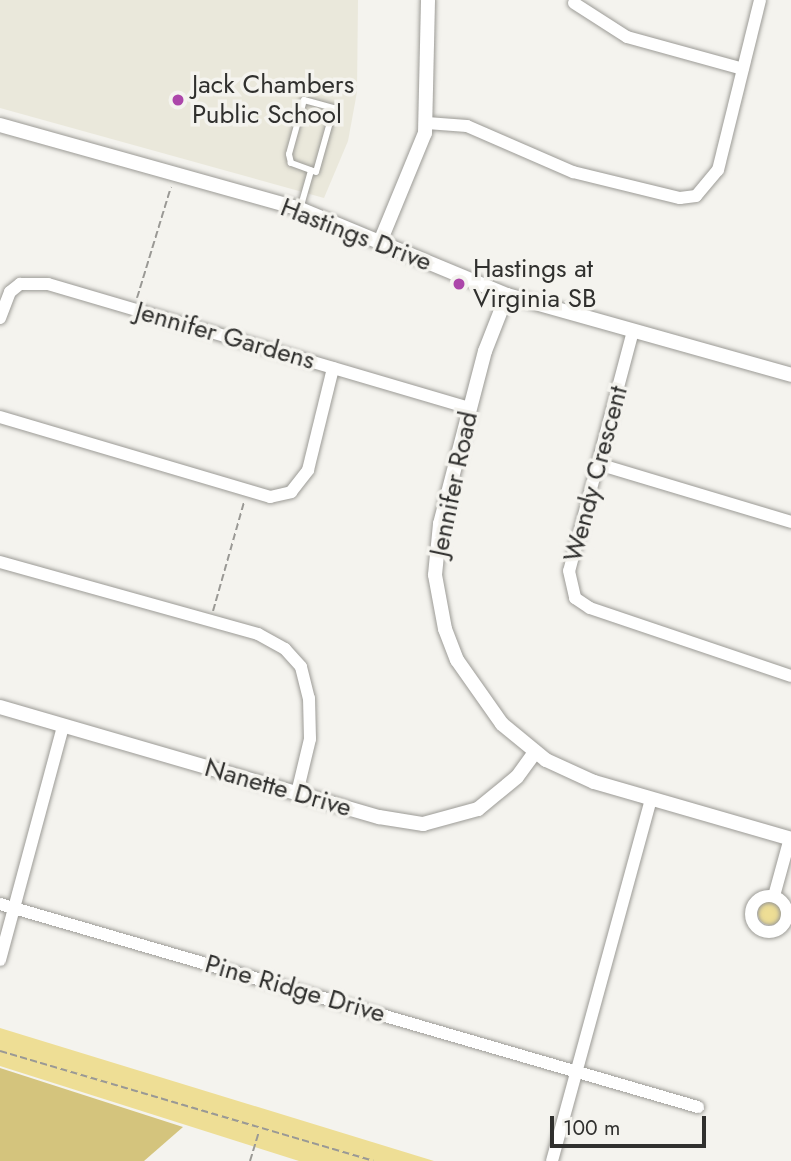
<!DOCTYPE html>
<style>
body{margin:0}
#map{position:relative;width:791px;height:1161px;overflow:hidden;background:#f4f3ee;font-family:Jost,sans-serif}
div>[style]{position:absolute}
.built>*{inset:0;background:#eae8db}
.green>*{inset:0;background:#eede95}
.round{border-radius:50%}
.forest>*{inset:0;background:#d4c47d}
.path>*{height:2px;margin-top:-1px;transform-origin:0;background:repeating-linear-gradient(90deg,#9a9995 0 7px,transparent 0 10.5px)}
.roads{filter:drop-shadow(0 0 2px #9c9b96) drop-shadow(0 0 2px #9c9b96)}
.service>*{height:6px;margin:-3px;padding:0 3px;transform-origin:3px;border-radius:3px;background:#fff}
.minor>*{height:12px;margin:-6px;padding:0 6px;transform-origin:6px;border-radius:6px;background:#fff}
.minor>.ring{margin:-6px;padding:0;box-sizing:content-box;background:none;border:12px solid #fff;border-radius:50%}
.tertiary>*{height:14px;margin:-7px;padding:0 7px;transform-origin:7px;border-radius:7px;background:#fff}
.dots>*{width:19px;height:19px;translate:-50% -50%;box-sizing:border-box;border:4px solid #f4f3ee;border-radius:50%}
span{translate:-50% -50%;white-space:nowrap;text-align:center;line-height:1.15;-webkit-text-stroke:7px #f4f3ee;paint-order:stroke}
.poi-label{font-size:26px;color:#30302e}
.left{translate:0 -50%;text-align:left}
.street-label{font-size:26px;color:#30302e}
.scale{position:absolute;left:550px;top:1116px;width:156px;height:32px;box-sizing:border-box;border:4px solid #30302e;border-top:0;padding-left:9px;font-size:21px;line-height:24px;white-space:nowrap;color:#30302e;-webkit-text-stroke:5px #f4f3ee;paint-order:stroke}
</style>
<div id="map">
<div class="built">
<div style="clip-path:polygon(0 0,358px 0,357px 92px,348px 141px,324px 198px,0 108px)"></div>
</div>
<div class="green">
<div class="round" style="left:758px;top:901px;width:24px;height:24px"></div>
<div style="clip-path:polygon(0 1028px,434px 1161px,299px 1161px,0 1066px)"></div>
</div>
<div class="forest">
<div style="clip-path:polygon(0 1068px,183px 1127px,144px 1161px,0 1161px)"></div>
</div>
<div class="path">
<div style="left:137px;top:298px;width:116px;rotate:-73deg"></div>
<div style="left:213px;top:611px;width:113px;rotate:-74.1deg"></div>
<div style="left:0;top:1051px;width:389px;rotate:16.4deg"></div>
<div style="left:250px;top:1161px;width:30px;rotate:-73deg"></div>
</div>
<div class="roads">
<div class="service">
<div style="left:304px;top:100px;width:31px;rotate:15deg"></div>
<div style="left:334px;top:108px;width:66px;rotate:105.7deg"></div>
<div style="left:316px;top:172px;width:27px;rotate:-160deg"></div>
<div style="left:291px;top:163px;width:9px;rotate:-103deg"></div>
<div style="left:289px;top:154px;width:56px;rotate:-74.5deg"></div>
<div style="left:300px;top:209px;width:40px;rotate:-74deg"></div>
</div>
<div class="minor">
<div style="left:574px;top:3px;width:63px;rotate:32.7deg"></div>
<div style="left:627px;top:37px;width:120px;rotate:15.4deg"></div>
<div style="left:427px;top:123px;width:40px;rotate:4.3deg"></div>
<div style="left:467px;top:126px;width:116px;rotate:23.5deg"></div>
<div style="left:573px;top:172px;width:110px;rotate:13.7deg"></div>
<div style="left:680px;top:198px;width:16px;rotate:-7deg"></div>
<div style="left:696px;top:196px;width:34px;rotate:-50deg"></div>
<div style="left:718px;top:170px;width:175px;rotate:-76.1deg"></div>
<div style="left:0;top:318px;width:28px;rotate:-69deg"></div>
<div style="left:10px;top:292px;width:13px;rotate:-39deg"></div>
<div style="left:20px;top:284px;width:28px"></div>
<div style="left:48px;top:284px;width:440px;rotate:16.4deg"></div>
<div style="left:633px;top:331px;width:248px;rotate:104.9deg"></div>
<div style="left:569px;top:571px;width:28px;rotate:77deg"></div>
<div style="left:575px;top:598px;width:18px;rotate:34deg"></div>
<div style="left:590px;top:608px;width:212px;rotate:18.7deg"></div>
<div style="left:0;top:417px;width:282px;rotate:16.5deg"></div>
<div style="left:270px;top:497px;width:22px;rotate:-13deg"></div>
<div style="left:291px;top:492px;width:28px;rotate:-52deg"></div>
<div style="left:308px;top:470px;width:105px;rotate:-76.2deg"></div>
<div style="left:598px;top:464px;width:202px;rotate:16.7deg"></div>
<div style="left:0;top:562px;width:268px;rotate:15.6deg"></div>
<div style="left:258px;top:634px;width:31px;rotate:29deg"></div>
<div style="left:285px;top:649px;width:24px;rotate:48deg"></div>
<div style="left:301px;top:667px;width:32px;rotate:76deg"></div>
<div style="left:309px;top:698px;width:41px;rotate:88.6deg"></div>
<div style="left:310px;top:739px;width:56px;rotate:103.5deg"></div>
<div class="ring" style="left:751px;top:896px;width:24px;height:24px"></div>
<div style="left:774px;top:896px;width:60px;rotate:-74.6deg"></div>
<div style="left:0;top:904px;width:727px;rotate:16.22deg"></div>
<div style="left:0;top:960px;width:242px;rotate:-74.9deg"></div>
<div style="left:552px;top:1161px;width:375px;rotate:-74.7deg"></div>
</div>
<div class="tertiary">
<div style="left:0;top:125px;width:312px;rotate:15.6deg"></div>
<div style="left:300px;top:209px;width:224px;rotate:22.6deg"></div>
<div style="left:507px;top:295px;width:295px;rotate:15.7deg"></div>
<div style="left:380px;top:242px;width:118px;rotate:-67.6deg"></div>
<div style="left:425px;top:133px;width:133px;rotate:-88.7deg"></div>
<div style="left:507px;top:295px;width:60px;rotate:111.4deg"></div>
<div style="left:485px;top:351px;width:179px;rotate:104.6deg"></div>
<div style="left:440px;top:524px;width:51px;rotate:95.6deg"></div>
<div style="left:435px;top:575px;width:55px;rotate:79.5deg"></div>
<div style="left:445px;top:629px;width:33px;rotate:69deg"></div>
<div style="left:457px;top:660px;width:78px;rotate:54.9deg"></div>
<div style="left:502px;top:724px;width:57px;rotate:39.3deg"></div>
<div style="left:546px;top:760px;width:53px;rotate:24.6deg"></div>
<div style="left:594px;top:782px;width:205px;rotate:16.1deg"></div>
<div style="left:0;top:707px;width:395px;rotate:16.2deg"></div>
<div style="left:379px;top:817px;width:45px;rotate:9deg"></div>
<div style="left:423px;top:824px;width:57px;rotate:-15.3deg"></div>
<div style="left:478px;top:809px;width:50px;rotate:-39.4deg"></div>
<div style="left:517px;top:777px;width:31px;rotate:-54deg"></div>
</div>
</div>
<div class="dots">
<div style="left:178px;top:100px;background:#ac46aa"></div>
<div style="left:459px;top:284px;background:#ac46aa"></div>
</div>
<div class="poi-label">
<span class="left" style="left:192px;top:100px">Jack Chambers<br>Public School</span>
<span class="left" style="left:473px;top:284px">Hastings at<br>Virginia SB</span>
</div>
<div class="street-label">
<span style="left:356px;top:235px;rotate:21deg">Hastings Drive</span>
<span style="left:225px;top:336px;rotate:16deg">Jennifer Gardens</span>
<span style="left:596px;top:474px;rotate:-75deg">Wendy Crescent</span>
<span style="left:454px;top:484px;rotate:-78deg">Jennifer Road</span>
<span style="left:278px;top:788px;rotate:16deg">Nanette Drive</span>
<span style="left:295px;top:989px;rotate:16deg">Pine Ridge Drive</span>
</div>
<div class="scale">100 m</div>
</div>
